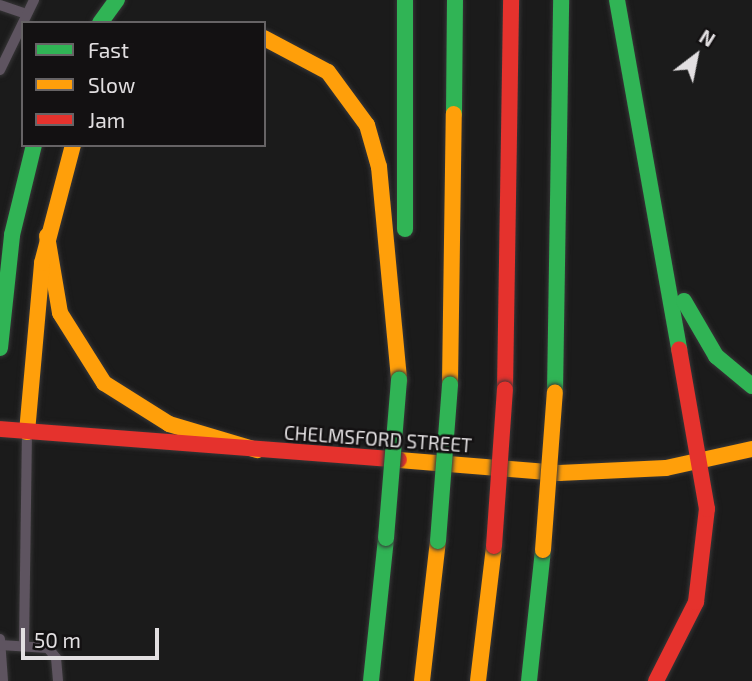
<!DOCTYPE html>
<style>
body{margin:0}
#map{position:relative;width:752px;height:681px;overflow:hidden;background:#1b1b1b;font-family:"Exo 2",sans-serif}
div>[style]{position:absolute}
.roads{filter:drop-shadow(0 0 2px #373637) drop-shadow(0 0 2px #373637)}
.lane>*{height:10px;margin:-5px;padding:0 5px;transform-origin:5px;border-radius:5px;background:#5e5460}
.fast>*{height:16px;margin:-8px;padding:0 8px;transform-origin:8px;border-radius:8px;background:#30b455}
.slow>*{height:16px;margin:-8px;padding:0 8px;transform-origin:8px;border-radius:8px;background:#ff9f0a}
.jam>*{height:16px;margin:-8px;padding:0 8px;transform-origin:8px;border-radius:8px;background:#e5322d}
.bridges{filter:drop-shadow(0 0 2px #373637) drop-shadow(0 0 2px #373637)}
.fast-bridge>*{height:16px;margin:-8px;padding:0 8px;transform-origin:8px;border-radius:8px;background:#30b455}
.slow-bridge>*{height:16px;margin:-8px;padding:0 8px;transform-origin:8px;border-radius:8px;background:#ff9f0a}
.jam-bridge>*{height:16px;margin:-8px;padding:0 8px;transform-origin:8px;border-radius:8px;background:#e5322d}
span{translate:-50% -50%;white-space:nowrap;text-align:center;line-height:1.15;-webkit-text-stroke:5px #131112;paint-order:stroke}
.street-label{font-size:19px;color:#e2dfe1}
.legend{position:absolute;left:21px;top:21px;width:245px;height:126px;box-sizing:border-box;background:#131112;border:2px solid #666365;margin:0;padding:9px 12px;list-style:none;font-size:21px;color:#e2dfe1}
.legend li{display:flex;align-items:center;gap:14px;height:35px}
.legend b{width:35px;border:2px solid #666365}
.north{position:absolute;left:661px;top:21px;width:70px;height:70px;-webkit-text-stroke:5px #131112;paint-order:stroke;rotate:32deg;font-size:19px;font-weight:700;line-height:28px;text-align:center;color:#e2dfe1}
.north::after{content:'';display:block;margin:auto;width:24px;height:32px;background:#e2dfe1;clip-path:polygon(50% 0,100% 100%,50% 72%,0 100%)}
.scale{position:absolute;left:21px;top:628px;width:138px;height:32px;box-sizing:border-box;border:4px solid #e2dfe1;border-top:0;padding-left:9px;font-size:21px;line-height:24px;white-space:nowrap;color:#e2dfe1;-webkit-text-stroke:5px #131112;paint-order:stroke}
</style>
<div id="map">
<div class="roads">
<div class="lane">
<div style="left:0;top:5px;width:24px;rotate:19deg"></div>
<div style="left:0;top:70px;width:78px;rotate:-64.1deg"></div>
<div style="left:0;top:639px;width:42px;rotate:85.9deg"></div>
<div style="left:0;top:645px;width:48px;rotate:3.6deg"></div>
<div style="left:48px;top:648px;width:13px;rotate:51deg"></div>
<div style="left:56px;top:658px;width:23px;rotate:85deg"></div>
<div style="left:24px;top:645px;width:206px;rotate:-89.2deg"></div>
</div>
<div class="fast">
<div style="left:405px;top:0;width:229px;rotate:90deg"></div>
<div style="left:617px;top:0;width:354px;rotate:79.9deg"></div>
<div style="left:100px;top:23px;width:29px;rotate:-54deg"></div>
<div style="left:454px;top:114px;width:114px;rotate:-89.5deg"></div>
<div style="left:684px;top:301px;width:64px;rotate:59.8deg"></div>
<div style="left:716px;top:356px;width:47px;rotate:39.8deg"></div>
<div style="left:0;top:348px;width:114px;rotate:-83.9deg"></div>
<div style="left:12px;top:235px;width:93px;rotate:-76.3deg"></div>
<div style="left:555px;top:392px;width:392px;rotate:-89.1deg"></div>
<div style="left:371px;top:681px;width:144px;rotate:-84deg"></div>
<div style="left:529px;top:681px;width:132px;rotate:-83.9deg"></div>
</div>
<div class="slow">
<div style="left:264px;top:38px;width:72px;rotate:28deg"></div>
<div style="left:328px;top:72px;width:66px;rotate:53.7deg"></div>
<div style="left:367px;top:125px;width:44px;rotate:74.1deg"></div>
<div style="left:379px;top:167px;width:214px;rotate:84.6deg"></div>
<div style="left:47px;top:236px;width:78px;rotate:80.4deg"></div>
<div style="left:60px;top:313px;width:83px;rotate:57.8deg"></div>
<div style="left:104px;top:383px;width:77px;rotate:32.2deg"></div>
<div style="left:169px;top:424px;width:92px;rotate:16.5deg"></div>
<div style="left:450px;top:384px;width:270px;rotate:-89.2deg"></div>
<div style="left:27px;top:432px;width:170px;rotate:-84.9deg"></div>
<div style="left:42px;top:263px;width:122px;rotate:-75.3deg"></div>
<div style="left:399px;top:460px;width:161px;rotate:4.6deg"></div>
<div style="left:559px;top:473px;width:107px;rotate:-2.7deg"></div>
<div style="left:666px;top:468px;width:88px;rotate:-12.5deg"></div>
<div style="left:422px;top:681px;width:141px;rotate:-83.5deg"></div>
<div style="left:478px;top:681px;width:136px;rotate:-83.2deg"></div>
</div>
<div class="jam">
<div style="left:505px;top:389px;width:389px;rotate:-89.1deg"></div>
<div style="left:0;top:429px;width:400px;rotate:4.4deg"></div>
<div style="left:656px;top:681px;width:89px;rotate:-63.1deg"></div>
<div style="left:696px;top:602px;width:94px;rotate:-83.3deg"></div>
<div style="left:707px;top:509px;width:162px;rotate:-99.9deg"></div>
</div>
</div>
<div class="bridges">
<div class="fast-bridge">
<div style="left:386px;top:538px;width:159px;rotate:-85.3deg"></div>
<div style="left:438px;top:541px;width:157px;rotate:-85.6deg"></div>
</div>
<div class="slow-bridge">
<div style="left:543px;top:550px;width:158px;rotate:-85.7deg"></div>
</div>
<div class="jam-bridge">
<div style="left:494px;top:546px;width:157px;rotate:-86deg"></div>
</div>
</div>
<div class="street-label">
<span style="left:378px;top:439px;rotate:4deg">CHELMSFORD STREET</span>
</div>
<ul class="legend">
<li><b style="height:9px;background:#30b455"></b>Fast</li>
<li><b style="height:9px;background:#ff9f0a"></b>Slow</li>
<li><b style="height:9px;background:#e5322d"></b>Jam</li>
</ul>
<div class="north">N</div>
<div class="scale">50 m</div>
</div>
